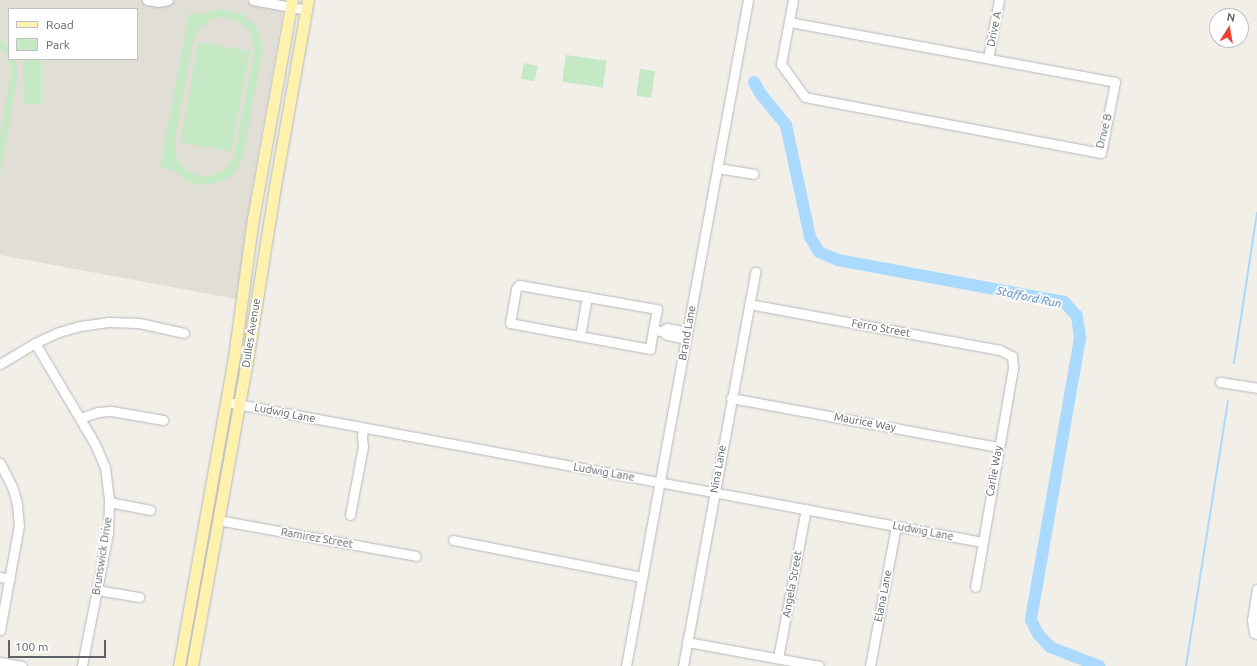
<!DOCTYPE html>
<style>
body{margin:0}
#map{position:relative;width:1257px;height:666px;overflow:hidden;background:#f1efe8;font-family:Ubuntu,sans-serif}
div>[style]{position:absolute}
.education>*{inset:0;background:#e1ded6}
.green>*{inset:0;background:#c5e8c5;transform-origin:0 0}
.stream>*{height:2px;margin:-1px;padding:0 1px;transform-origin:1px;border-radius:1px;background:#aadaff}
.river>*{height:12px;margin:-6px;padding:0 6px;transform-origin:6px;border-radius:6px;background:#aadaff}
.roads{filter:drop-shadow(0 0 1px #b5b8bc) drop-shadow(0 0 1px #b5b8bc)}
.minor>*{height:9px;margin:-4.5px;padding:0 4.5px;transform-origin:4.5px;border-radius:4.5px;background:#fff}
.major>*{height:11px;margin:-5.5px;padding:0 5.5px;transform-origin:5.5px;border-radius:5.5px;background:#fff2af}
span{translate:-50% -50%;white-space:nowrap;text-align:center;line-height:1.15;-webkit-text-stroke:3.5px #fff;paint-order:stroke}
.street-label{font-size:11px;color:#5f6368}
.water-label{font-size:12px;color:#4174aa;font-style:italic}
.legend{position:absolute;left:8px;top:8px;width:130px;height:52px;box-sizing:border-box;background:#fff;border:1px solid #bfc1c3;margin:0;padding:5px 7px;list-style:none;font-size:12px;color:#5f6368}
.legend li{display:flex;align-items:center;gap:8px;height:20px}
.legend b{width:20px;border:1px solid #bfc1c3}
.north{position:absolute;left:1209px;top:8px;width:40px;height:40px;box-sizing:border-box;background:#fff;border:1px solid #bfc1c3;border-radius:50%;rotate:11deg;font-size:11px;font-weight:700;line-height:16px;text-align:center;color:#5f6368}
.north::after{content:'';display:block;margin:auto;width:14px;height:18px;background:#ea4335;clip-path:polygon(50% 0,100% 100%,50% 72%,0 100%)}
.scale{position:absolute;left:8px;top:640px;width:98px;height:18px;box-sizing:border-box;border:2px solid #5f6368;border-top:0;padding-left:5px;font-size:12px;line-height:14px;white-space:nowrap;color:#5f6368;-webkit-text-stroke:3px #fff;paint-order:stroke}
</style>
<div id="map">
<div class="education">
<div style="clip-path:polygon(evenodd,0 0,285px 0,248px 212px,236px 299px,0 255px,0 0,9px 9px,137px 9px,137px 59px,9px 59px,9px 9px)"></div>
</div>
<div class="green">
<div style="clip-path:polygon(evenodd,224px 9px,242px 14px,256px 26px,261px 37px,262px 55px,244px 152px,240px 164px,233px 174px,223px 181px,211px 184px,198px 185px,186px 180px,173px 170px,160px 167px,189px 13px,202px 15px,212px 11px,224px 9px,224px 17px,238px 21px,246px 27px,253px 40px,254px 54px,234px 156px,227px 167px,219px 173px,209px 176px,200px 176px,186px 170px,180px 163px,175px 154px,175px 139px,194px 38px,199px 29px,206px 23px,214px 18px,224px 17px)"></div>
<div style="clip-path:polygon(0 40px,9px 47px,9px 59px,16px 59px,18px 73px,0 175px,0 134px,11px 72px,8px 58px,0 48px)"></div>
<div style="left:198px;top:42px;width:52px;height:102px;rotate:10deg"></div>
<div style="left:566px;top:55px;width:41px;height:27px;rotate:8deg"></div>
<div style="left:23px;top:59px;width:18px;height:45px"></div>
<div style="left:524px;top:63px;width:14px;height:16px;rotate:12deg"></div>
<div style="left:640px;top:69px;width:15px;height:27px;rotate:8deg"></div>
</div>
<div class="stream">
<div style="left:1234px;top:363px;width:152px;rotate:-81.3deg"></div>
<div style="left:1186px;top:666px;width:268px;rotate:-81deg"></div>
</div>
<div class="river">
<div style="left:754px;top:82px;width:13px;rotate:61deg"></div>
<div style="left:760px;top:93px;width:41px;rotate:50.9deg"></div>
<div style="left:786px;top:125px;width:115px;rotate:77.9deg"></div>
<div style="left:810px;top:237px;width:17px;rotate:59deg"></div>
<div style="left:819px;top:252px;width:21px;rotate:23deg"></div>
<div style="left:838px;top:260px;width:230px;rotate:10.5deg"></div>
<div style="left:1064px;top:302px;width:19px;rotate:47deg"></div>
<div style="left:1077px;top:316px;width:22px;rotate:82deg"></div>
<div style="left:1080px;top:338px;width:286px;rotate:99.9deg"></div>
<div style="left:1031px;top:620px;width:16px;rotate:63deg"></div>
<div style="left:1038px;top:634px;width:18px;rotate:47deg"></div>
<div style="left:1050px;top:647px;width:53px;rotate:21.2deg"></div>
</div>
<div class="roads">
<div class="minor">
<div style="left:147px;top:0;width:11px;rotate:10deg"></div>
<div style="left:158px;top:2px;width:10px;rotate:-11deg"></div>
<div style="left:253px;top:0;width:55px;rotate:10.5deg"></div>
<div style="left:789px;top:22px;width:331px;rotate:10.4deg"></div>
<div style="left:1115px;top:82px;width:72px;rotate:101.2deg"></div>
<div style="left:1101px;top:153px;width:301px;rotate:-169.3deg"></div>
<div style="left:805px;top:97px;width:41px;rotate:-126deg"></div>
<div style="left:781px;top:64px;width:65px;rotate:-79.4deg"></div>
<div style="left:988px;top:58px;width:59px;rotate:-79.3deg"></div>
<div style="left:717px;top:168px;width:37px;rotate:9deg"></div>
<div style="left:749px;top:304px;width:255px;rotate:10.4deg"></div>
<div style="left:1000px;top:350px;width:13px;rotate:27deg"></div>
<div style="left:1012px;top:356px;width:12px;rotate:85deg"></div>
<div style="left:1013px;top:368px;width:222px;rotate:99.8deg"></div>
<div style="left:653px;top:330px;width:19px;rotate:99deg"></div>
<div style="left:650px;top:349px;width:142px;rotate:-169.5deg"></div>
<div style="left:510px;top:323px;width:35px;rotate:-80deg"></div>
<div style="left:516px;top:289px;width:5px;rotate:-53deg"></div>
<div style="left:519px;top:285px;width:140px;rotate:9.9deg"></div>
<div style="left:657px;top:309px;width:21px;rotate:101deg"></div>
<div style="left:653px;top:330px;width:9px;rotate:6deg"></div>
<div style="left:580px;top:336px;width:40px;rotate:-80deg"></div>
<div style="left:685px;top:339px;width:18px;rotate:-167deg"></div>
<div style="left:667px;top:335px;width:6px;rotate:-141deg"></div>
<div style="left:662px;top:331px;width:6px;rotate:-31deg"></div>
<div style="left:667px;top:328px;width:20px;rotate:11deg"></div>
<div style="left:35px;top:343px;width:117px;rotate:59.3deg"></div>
<div style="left:95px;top:444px;width:25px;rotate:67deg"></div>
<div style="left:105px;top:467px;width:35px;rotate:83deg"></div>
<div style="left:109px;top:502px;width:31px;rotate:92deg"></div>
<div style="left:108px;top:533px;width:136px;rotate:101.1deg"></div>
<div style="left:0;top:364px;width:41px;rotate:-31deg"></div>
<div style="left:35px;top:343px;width:26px;rotate:-25deg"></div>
<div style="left:59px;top:332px;width:22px;rotate:-16deg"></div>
<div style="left:80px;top:326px;width:28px;rotate:-8deg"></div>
<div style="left:108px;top:322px;width:31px;rotate:2deg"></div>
<div style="left:139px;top:323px;width:46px;rotate:12.5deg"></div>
<div style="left:1220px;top:382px;width:37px;rotate:9deg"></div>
<div style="left:731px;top:398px;width:272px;rotate:10.4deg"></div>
<div style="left:226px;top:402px;width:769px;rotate:10.49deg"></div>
<div style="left:80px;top:418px;width:19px;rotate:-18deg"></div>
<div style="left:98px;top:412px;width:13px;rotate:-4deg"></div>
<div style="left:111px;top:411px;width:53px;rotate:9.8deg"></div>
<div style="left:0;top:463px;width:29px;rotate:63deg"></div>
<div style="left:13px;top:489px;width:16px;rotate:75deg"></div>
<div style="left:17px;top:504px;width:21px;rotate:85deg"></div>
<div style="left:19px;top:525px;width:107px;rotate:100.3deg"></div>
<div style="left:109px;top:502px;width:42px;rotate:11deg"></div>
<div style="left:350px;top:515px;width:70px;rotate:-79.3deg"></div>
<div style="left:363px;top:446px;width:8px;rotate:-97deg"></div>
<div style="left:362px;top:438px;width:10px;rotate:-84deg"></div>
<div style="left:218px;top:520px;width:201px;rotate:10.3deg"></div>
<div style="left:453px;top:540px;width:193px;rotate:11.1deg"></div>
<div style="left:0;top:577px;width:10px;rotate:11deg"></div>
<div style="left:1257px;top:589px;width:31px;rotate:99deg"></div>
<div style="left:1252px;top:620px;width:13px;rotate:81deg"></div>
<div style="left:1254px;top:633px;width:3px;rotate:18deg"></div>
<div style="left:97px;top:590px;width:43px;rotate:9.5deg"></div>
<div style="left:687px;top:642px;width:134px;rotate:10.3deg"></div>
<div style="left:778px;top:658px;width:152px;rotate:-79.4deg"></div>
<div style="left:0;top:662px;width:22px;rotate:10deg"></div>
<div style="left:626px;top:666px;width:677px;rotate:-79.62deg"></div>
<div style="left:683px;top:666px;width:401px;rotate:-79.6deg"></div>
<div style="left:870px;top:666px;width:142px;rotate:-79.5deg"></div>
</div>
<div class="major">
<div style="left:179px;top:666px;width:314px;rotate:-79.9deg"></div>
<div style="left:234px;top:357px;width:139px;rotate:-82.2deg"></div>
<div style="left:253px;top:219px;width:222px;rotate:-79.9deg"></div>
<div style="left:192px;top:666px;width:316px;rotate:-79.8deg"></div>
<div style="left:248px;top:355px;width:165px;rotate:-80.9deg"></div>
<div style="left:274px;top:192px;width:195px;rotate:-80deg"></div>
</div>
</div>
<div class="street-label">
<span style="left:994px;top:29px;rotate:-79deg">Drive A</span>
<span style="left:1104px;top:131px;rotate:-76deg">Drive B</span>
<span style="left:881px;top:328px;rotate:10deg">Ferro Street</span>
<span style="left:251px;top:333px;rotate:-81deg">Dulles Avenue</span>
<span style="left:687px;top:333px;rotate:-80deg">Brand Lane</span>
<span style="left:285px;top:413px;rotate:11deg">Ludwig Lane</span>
<span style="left:865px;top:422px;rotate:10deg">Maurice Way</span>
<span style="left:718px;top:469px;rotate:-80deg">Nina Lane</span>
<span style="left:994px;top:471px;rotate:-80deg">Carlie Way</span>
<span style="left:604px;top:472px;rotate:10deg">Ludwig Lane</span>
<span style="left:923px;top:531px;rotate:11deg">Ludwig Lane</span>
<span style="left:317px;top:538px;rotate:10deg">Ramirez Street</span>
<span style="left:102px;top:556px;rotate:-81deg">Brunswick Drive</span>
<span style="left:792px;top:584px;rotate:-80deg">Angela Street</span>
<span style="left:883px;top:596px;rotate:-79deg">Elana Lane</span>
</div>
<div class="water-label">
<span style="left:1029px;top:297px;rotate:12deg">Stafford Run</span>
</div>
<ul class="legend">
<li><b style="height:5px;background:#fff2af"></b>Road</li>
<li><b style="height:11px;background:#c5e8c5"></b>Park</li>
</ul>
<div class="north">N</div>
<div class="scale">100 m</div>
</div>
